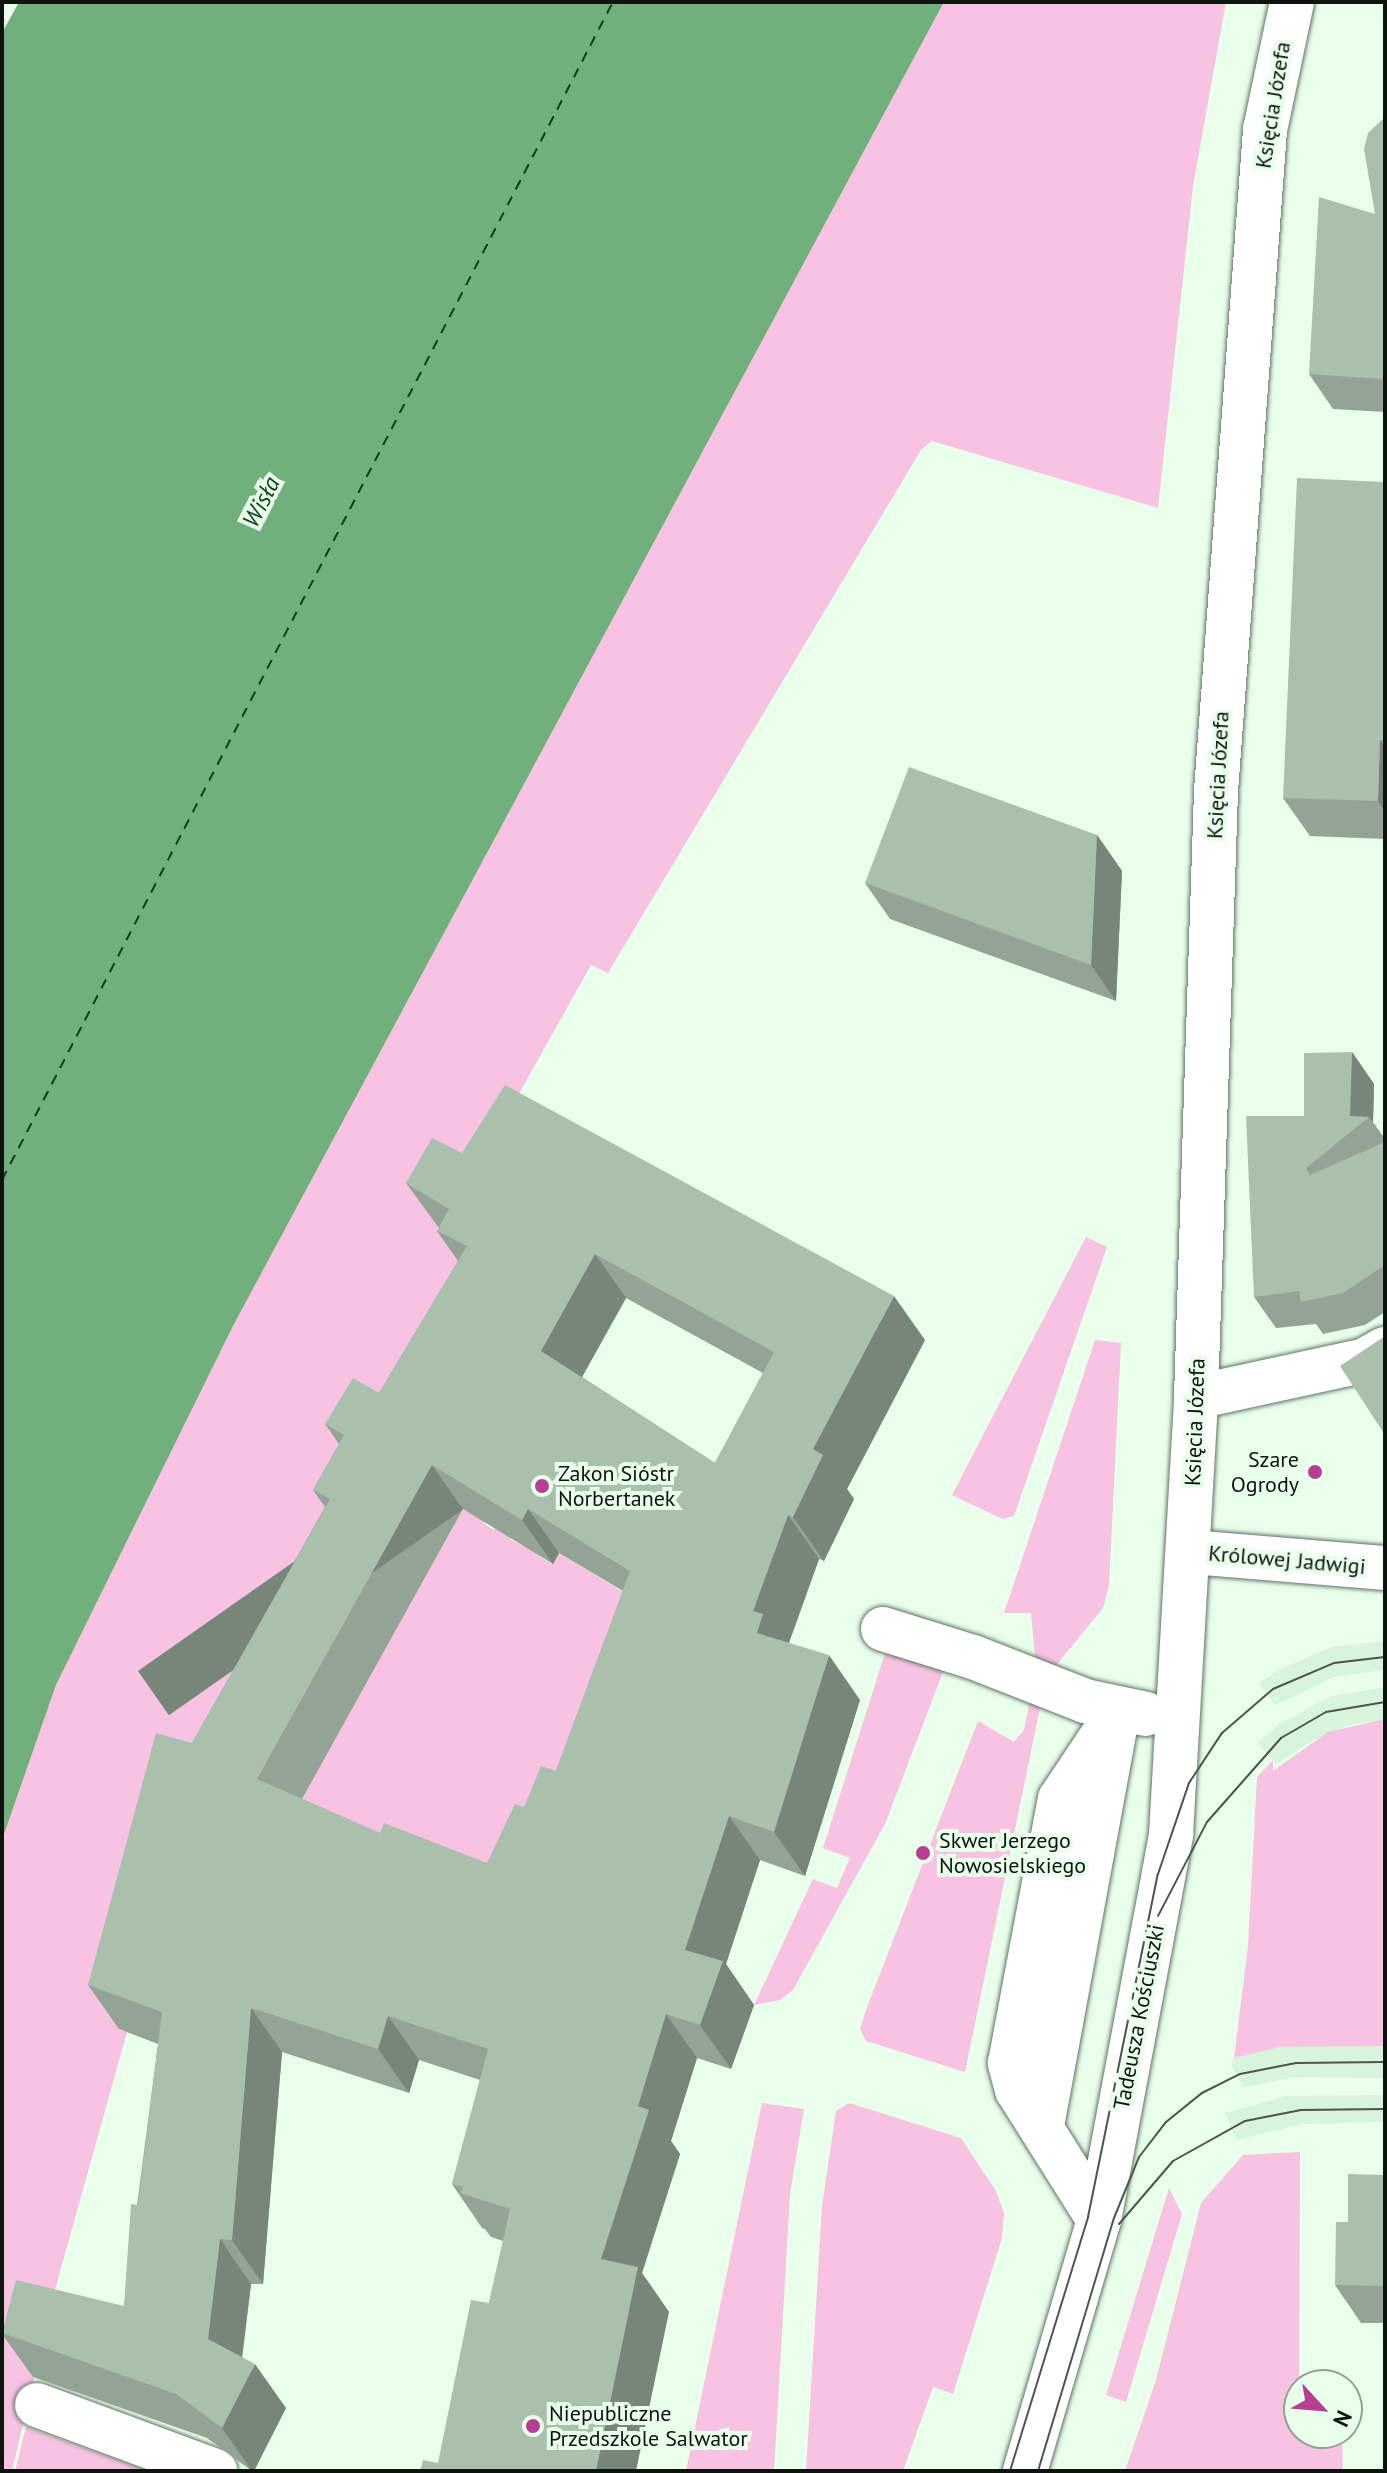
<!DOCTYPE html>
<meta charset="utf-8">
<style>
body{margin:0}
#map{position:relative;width:1387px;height:2473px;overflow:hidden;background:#e9ffec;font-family:"PT Sans",sans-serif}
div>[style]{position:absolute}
.built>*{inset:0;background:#d9f4dc}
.green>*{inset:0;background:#f8c3e3}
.water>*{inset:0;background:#71b07c}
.ferry>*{height:2px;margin-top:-1px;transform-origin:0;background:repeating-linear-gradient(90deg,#0d3d1b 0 10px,transparent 0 18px)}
.roads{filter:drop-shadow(0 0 2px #607363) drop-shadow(0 0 2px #607363)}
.minor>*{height:44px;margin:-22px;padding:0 22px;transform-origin:22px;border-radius:22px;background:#fff}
.tram>*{height:2px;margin:-1px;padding:0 1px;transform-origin:1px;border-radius:1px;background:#4a564b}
.wall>*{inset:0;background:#93a495}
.shaded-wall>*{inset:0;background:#788679;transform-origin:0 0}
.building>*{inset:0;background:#abbfad}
.dots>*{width:22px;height:22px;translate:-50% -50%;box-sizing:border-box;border:4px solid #e9ffec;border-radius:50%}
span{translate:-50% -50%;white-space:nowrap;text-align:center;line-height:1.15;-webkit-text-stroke:8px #e9ffec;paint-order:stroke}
.street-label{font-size:22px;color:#0c140d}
.poi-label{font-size:22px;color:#0c140d}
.right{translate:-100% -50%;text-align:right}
.left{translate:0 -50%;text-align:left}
.water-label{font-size:24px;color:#0d3d1b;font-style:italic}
.frame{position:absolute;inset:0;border:4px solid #0c140d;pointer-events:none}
.north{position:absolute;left:1283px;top:2369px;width:80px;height:80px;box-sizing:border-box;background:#e9ffec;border:2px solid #91a193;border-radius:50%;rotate:116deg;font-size:22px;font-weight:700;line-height:32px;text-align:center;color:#0c140d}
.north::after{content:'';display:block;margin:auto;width:28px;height:36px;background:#b73e91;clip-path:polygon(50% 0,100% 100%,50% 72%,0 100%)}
</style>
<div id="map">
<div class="built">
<div style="clip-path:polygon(1385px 1641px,1385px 1670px,1334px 1677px,1275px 1705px,1261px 1686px,1260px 1682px,1279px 1670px,1331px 1647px)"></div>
<div style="clip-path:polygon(1385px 1687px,1385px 1719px,1349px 1725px,1310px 1742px,1271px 1768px,1276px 1763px,1257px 1743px,1279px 1724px,1332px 1696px)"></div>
<div style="clip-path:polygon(1385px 2046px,1385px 2078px,1294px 2077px,1243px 2088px,1231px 2064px,1234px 2058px,1280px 2047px)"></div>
<div style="clip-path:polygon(1385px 2095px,1385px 2122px,1301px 2124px,1236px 2140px,1225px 2113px,1286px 2096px)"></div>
</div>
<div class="green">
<div style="clip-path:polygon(944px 2px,1226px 2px,1193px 186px,1158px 508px,932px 441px,921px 450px,608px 973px,591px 965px,468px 1185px,473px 1249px,119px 2029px,127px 2032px,53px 2297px,12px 2471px,2px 2471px,2px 1840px,56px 1685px,233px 1326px)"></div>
<div style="clip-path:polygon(1086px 1237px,1107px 1247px,1014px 1516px,1002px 1519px,952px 1495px)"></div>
<div style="clip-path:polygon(1095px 1340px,1121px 1343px,1109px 1585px,1103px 1608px,1050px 1673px,1036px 1667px,1031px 1613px,1004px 1613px)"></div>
<div style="clip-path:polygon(469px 1498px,490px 1511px,483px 1523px,494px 1530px,503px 1518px,516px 1527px,510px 1539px,525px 1547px,531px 1536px,537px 1555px,552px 1564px,559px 1553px,661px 1615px,532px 1877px,288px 1823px)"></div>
<div style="clip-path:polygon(886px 1650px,946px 1664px,885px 1824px,793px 1990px,780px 2000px,754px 2005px,813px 1879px,837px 1888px,850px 1858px,823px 1848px)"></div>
<div style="clip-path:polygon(1031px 1694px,1042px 1698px,965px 2072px,866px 2041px,860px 2029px,866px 2010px,978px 1721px,1014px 1742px,1024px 1730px)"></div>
<div style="clip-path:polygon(1385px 1719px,1385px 2046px,1280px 2047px,1234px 2058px,1248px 1946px,1257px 1777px,1273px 1760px,1273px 1771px,1328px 1732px)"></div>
<div style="clip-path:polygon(762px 2103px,804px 2109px,790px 2194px,774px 2471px,686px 2471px)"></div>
<div style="clip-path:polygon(849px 2103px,961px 2138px,996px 2191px,1004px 2213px,1002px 2238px,953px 2394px,933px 2387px,903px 2471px,806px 2471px,822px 2206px,836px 2111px)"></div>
<div style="clip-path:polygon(1300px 2152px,1299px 2433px,1342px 2433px,1343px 2471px,1125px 2471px,1156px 2380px,1201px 2203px,1243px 2155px)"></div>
<div style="clip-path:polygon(1169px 2188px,1182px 2214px,1126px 2402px,1106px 2395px)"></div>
<div style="clip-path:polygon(26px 2427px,148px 2471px,15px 2471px)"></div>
</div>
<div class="water">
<div style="clip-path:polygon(19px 2px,944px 2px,233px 1326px,56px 1685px,2px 1840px,2px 33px)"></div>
</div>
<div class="ferry">
<div style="left:2px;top:1180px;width:1327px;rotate:-62.59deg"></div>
</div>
<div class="roads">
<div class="minor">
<div style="left:1196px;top:1397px;width:173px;rotate:-12.3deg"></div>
<div style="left:1365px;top:1360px;width:23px;rotate:-29deg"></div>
<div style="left:1190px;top:1552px;width:196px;rotate:4.7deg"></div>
<div style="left:883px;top:1629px;width:94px;rotate:17.3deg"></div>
<div style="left:973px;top:1657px;width:120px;rotate:21.4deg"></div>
<div style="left:1085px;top:1701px;width:62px;rotate:12deg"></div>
<div style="left:1042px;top:2126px;width:411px;rotate:-79.6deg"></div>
<div style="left:1099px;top:2220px;width:154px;rotate:-122.2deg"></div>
<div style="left:1017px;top:2090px;width:28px;rotate:-105deg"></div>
<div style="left:1010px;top:2063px;width:269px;rotate:-79.3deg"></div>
<div style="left:1060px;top:1799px;width:105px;rotate:-56.3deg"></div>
<div style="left:37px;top:2405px;width:190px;rotate:20.3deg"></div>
<div style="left:1025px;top:2471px;width:262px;rotate:-73.6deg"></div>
<div style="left:1099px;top:2220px;width:393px;rotate:-79.4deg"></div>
<div style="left:1171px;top:1834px;width:438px;rotate:-86.7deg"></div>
<div style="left:1196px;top:1397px;width:606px;rotate:-88.11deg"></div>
<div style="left:1216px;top:791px;width:663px;rotate:-85.76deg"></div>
<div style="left:1265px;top:130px;width:131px;rotate:-78.1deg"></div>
</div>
</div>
<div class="tram">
<div style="left:1158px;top:1916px;width:106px;rotate:-62.5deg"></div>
<div style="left:1207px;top:1822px;width:112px;rotate:-48.6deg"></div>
<div style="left:1281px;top:1738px;width:52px;rotate:-30deg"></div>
<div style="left:1326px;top:1712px;width:60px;rotate:-9.6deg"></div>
<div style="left:1119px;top:2224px;width:83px;rotate:-49.4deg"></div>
<div style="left:1173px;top:2161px;width:82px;rotate:-29.1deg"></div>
<div style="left:1245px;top:2121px;width:57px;rotate:-11.1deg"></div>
<div style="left:1301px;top:2110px;width:84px;rotate:-0.7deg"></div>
<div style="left:1010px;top:2471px;width:266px;rotate:-72.9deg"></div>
<div style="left:1088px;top:2217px;width:350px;rotate:-78.5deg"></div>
<div style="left:1158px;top:1874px;width:96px;rotate:-71.2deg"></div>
<div style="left:1189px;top:1783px;width:60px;rotate:-56.6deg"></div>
<div style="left:1222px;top:1733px;width:67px;rotate:-40.8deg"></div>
<div style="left:1273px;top:1689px;width:66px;rotate:-23.1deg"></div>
<div style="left:1334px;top:1663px;width:51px;rotate:-6.7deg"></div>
<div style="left:1038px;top:2471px;width:264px;rotate:-73.3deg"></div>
<div style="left:1114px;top:2218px;width:66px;rotate:-67.7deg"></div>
<div style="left:1139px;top:2157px;width:44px;rotate:-52.4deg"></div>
<div style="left:1166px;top:2122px;width:46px;rotate:-38.9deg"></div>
<div style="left:1202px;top:2093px;width:42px;rotate:-26.6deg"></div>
<div style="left:1240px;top:2074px;width:57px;rotate:-11.1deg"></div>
<div style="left:1296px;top:2063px;width:89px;rotate:-0.6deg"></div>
</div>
<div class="wall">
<div style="clip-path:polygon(1385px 115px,1385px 412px,1333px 409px,1309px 374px,1375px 214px)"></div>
<div style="clip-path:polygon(1385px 482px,1385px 839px,1310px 836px,1283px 798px)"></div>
<div style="clip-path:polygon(1097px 835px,1122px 871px,1116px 1001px,890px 919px,865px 883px)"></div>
<div style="clip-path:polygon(1352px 1052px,1374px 1084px,1373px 1122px,1385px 1139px,1385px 1312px,1365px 1325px,1323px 1334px,1316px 1324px,1276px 1328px,1254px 1297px,1304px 1116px)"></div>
<div style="clip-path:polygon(evenodd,462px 1153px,925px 1340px,847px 1489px,854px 1499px,824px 1561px,819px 1559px,789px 1643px,860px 1700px,805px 1876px,760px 1860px,726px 1964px,754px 2005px,731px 2069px,697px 2058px,671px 2141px,680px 2154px,642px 2273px,669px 2312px,438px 2463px,489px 2303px,503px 2241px,491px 2237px,485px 2229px,482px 2228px,452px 2184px,480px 2080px,419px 2060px,409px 2093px,282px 2052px,263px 2284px,251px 2284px,242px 2357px,286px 2408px,254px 2471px,252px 2471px,207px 2438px,33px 2377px,2px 2334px,124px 2306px,158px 2044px,119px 2029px,88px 1985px,192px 1743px,325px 1507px,313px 1490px,339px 1444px,325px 1424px,379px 1393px,458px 1261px,437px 1231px,439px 1228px,406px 1183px,462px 1153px,626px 1298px,763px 1373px,715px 1463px,582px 1377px,626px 1298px,462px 1153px,463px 1509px,553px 1564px,559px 1553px,623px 1591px,556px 1771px,524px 1807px,487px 1863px,380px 1833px,302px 1799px,463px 1509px)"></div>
<div style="clip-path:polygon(1385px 2175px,1385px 2323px,1361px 2323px,1335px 2285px,1348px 2222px)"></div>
</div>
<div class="shaded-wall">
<div style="clip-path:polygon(1380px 740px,1385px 747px,1385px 812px,1378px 801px)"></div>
<div style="clip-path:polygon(1097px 835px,1122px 871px,1116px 1001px,1091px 965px)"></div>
<div style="clip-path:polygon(1352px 1052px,1374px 1084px,1373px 1122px,1369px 1117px,1350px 1116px)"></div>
<div style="clip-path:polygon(595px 1254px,626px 1298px,572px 1395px,541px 1351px)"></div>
<div style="clip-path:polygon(894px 1296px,925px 1340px,847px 1489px,854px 1499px,824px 1561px,793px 1517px,813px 1449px)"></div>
<div style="left:432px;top:1465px;width:54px;height:359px;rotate:55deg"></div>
<div style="clip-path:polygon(528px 1509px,559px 1553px,553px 1564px,522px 1520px)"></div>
<div style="clip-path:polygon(788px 1515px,819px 1559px,787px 1648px,757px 1633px,753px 1611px)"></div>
<div style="clip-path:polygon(829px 1655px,860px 1700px,805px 1876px,774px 1832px)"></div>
<div style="clip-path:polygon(729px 1816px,760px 1860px,726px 1964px,754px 2005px,731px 2069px,700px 2025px,685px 1950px)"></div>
<div style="clip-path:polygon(251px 2008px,282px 2052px,263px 2284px,232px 2240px)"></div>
<div style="clip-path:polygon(666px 2014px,697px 2058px,671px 2141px,680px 2154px,642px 2273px,669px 2312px,636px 2471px,596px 2471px,601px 2259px,638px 2106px)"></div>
<div style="clip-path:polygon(388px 2016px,419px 2060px,409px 2093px,378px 2049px)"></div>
<div style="clip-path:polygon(220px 2239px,251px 2284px,239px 2383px,208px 2339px)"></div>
<div style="clip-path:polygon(255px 2364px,286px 2408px,254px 2471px,252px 2471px,222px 2428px)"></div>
</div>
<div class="building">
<div style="clip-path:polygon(1385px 115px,1385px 376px,1382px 379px,1309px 374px,1319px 197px,1375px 214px,1364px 149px,1368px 133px,1384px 118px)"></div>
<div style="clip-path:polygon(1297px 478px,1385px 482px,1385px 740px,1380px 740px,1378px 801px,1283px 798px)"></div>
<div style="clip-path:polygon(909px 767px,1097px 835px,1091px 965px,865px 883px)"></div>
<div style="clip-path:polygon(1352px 1052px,1350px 1116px,1369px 1117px,1306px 1168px,1310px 1175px,1385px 1142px,1385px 1265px,1343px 1293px,1301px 1302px,1299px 1291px,1254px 1297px,1246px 1116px,1304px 1116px,1304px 1053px)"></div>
<div style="clip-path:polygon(evenodd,505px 1085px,894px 1296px,813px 1449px,823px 1455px,793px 1517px,788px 1515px,753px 1611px,763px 1614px,757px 1633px,829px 1655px,774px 1832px,729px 1816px,685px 1950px,723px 1961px,700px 2025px,666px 2014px,638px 2106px,649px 2110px,601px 2259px,638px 2267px,596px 2471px,420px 2471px,423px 2460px,438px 2463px,471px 2300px,489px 2303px,510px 2209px,460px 2193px,463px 2187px,452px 2184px,488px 2049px,388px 2016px,378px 2049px,251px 2008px,232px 2240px,220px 2239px,208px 2339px,255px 2364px,222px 2428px,176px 2394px,2px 2333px,16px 2280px,124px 2306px,131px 2204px,138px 2205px,162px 2012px,88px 1985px,156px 1733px,192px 1743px,330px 1499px,313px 1490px,344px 1435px,325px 1424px,353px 1378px,379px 1393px,467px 1246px,437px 1231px,449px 1209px,406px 1183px,432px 1138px,462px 1153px,505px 1085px,595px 1254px,774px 1352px,715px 1463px,541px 1351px,595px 1254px,505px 1085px,432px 1465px,522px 1520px,528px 1509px,630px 1571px,556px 1771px,541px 1766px,524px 1807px,515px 1804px,487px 1863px,384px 1823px,380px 1833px,257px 1779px,432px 1465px)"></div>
<div style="clip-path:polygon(1385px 1336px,1385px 1435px,1340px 1366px)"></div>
<div style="clip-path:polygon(1348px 2174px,1385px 2175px,1385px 2286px,1335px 2285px,1336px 2222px,1348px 2222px)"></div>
</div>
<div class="dots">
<div style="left:1315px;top:1472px;background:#b73e91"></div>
<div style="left:542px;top:1486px;background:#b73e91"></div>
<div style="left:923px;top:1853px;background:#b73e91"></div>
<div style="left:533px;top:2426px;background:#b73e91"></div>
</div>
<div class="street-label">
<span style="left:1273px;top:105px;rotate:-81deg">Księcia Józefa</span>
<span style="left:1218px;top:775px;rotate:-87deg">Księcia Józefa</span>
<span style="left:1195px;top:1422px;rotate:-88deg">Księcia Józefa</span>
<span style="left:1287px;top:1560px;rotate:5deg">Królowej Jadwigi</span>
<span style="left:1139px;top:2017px;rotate:-79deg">Tadeusza Kościuszki</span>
</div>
<div class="poi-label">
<span class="right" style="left:1299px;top:1472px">Szare<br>Ogrody</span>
<span class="left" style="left:558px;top:1486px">Zakon Sióstr<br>Norbertanek</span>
<span class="left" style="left:939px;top:1853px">Skwer Jerzego<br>Nowosielskiego</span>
<span class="left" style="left:549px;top:2426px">Niepubliczne<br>Przedszkole Salwator</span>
</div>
<div class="water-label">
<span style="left:261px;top:502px;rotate:-63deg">Wisła</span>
</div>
<div class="frame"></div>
<div class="north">N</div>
</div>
